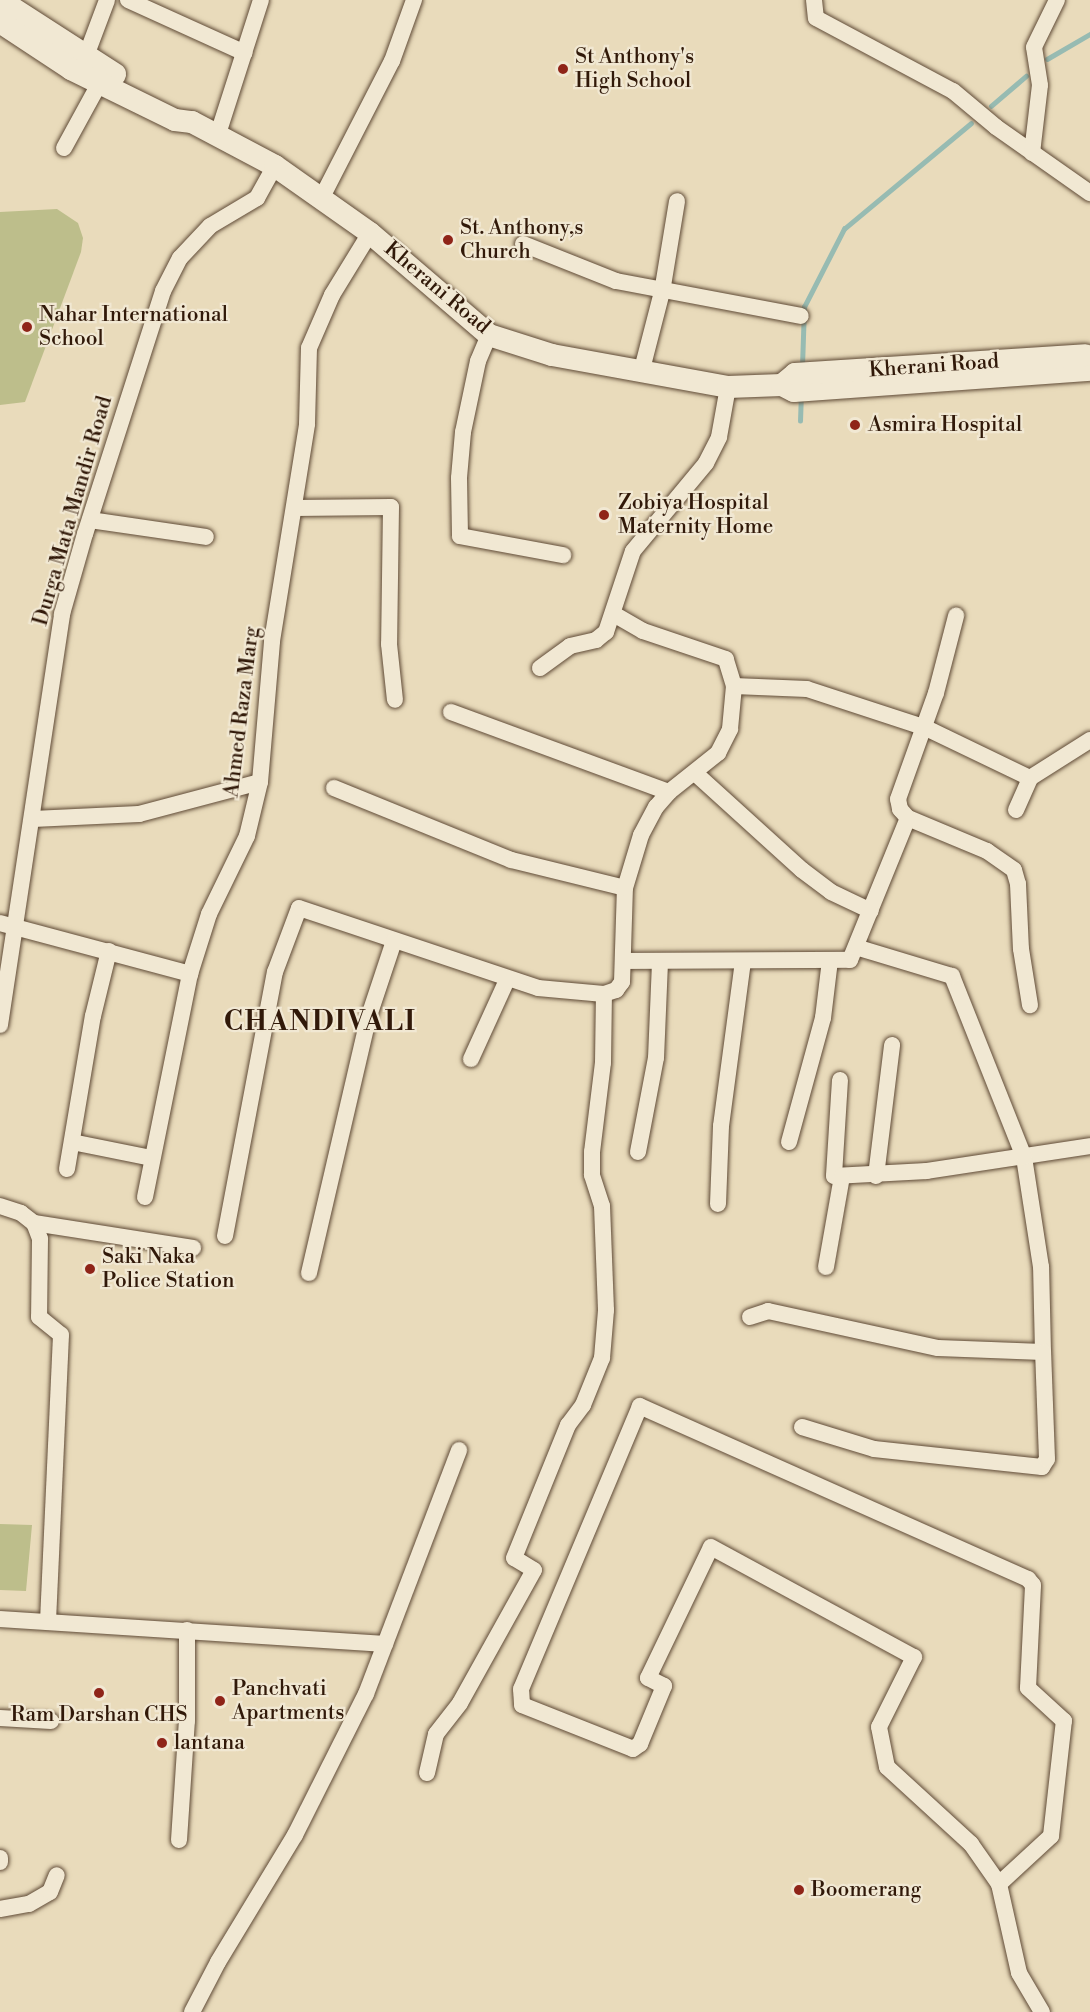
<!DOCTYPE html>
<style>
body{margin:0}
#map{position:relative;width:1090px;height:2012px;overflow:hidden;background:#e9dbbb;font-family:"Libre Bodoni",serif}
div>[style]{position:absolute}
.green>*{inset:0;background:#bdbe8b}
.stream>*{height:4.5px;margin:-2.25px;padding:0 2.25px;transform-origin:2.25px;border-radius:2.25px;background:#97bbb2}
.roads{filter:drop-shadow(0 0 2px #5f4a36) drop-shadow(0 0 2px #5f4a36)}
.minor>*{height:16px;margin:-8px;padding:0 8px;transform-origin:8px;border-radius:8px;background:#f1e8d3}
.secondary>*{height:22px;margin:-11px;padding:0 11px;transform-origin:11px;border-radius:11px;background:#f1e8d3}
.dots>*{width:16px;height:16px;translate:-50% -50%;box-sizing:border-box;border:3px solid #f1e8d3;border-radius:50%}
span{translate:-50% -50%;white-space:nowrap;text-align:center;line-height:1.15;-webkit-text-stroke:4.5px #f1e8d3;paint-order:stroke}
.poi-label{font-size:21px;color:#311909}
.left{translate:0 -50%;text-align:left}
.street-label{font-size:21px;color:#311909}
.district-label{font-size:27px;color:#311909;font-weight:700;letter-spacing:1.5px}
</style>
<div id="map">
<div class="green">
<div style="clip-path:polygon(57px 209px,78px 223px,83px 238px,81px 252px,25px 402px,0 405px,0 212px)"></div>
<div style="clip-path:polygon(0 1524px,32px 1525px,26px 1591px,0 1590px)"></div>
</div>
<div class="stream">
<div style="left:1047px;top:59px;width:50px;rotate:-30.2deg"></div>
<div style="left:991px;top:106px;width:46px;rotate:-40.6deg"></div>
<div style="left:802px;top:367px;width:60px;rotate:-88.1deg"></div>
<div style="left:804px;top:307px;width:88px;rotate:-62.9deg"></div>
<div style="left:844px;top:229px;width:165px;rotate:-39.8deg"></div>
<div style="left:800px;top:421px;width:25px;rotate:-88deg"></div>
</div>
<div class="roads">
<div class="minor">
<div style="left:128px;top:0;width:128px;rotate:24.4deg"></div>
<div style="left:814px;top:0;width:18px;rotate:84deg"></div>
<div style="left:816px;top:18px;width:155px;rotate:28.1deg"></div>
<div style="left:953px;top:91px;width:56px;rotate:39.9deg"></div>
<div style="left:996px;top:127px;width:115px;rotate:35.1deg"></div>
<div style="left:83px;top:64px;width:68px;rotate:-69.4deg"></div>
<div style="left:217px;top:137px;width:144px;rotate:-72.2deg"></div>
<div style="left:64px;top:148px;width:85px;rotate:-61.3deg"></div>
<div style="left:1032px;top:153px;width:68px;rotate:-83.3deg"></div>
<div style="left:1040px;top:85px;width:38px;rotate:-99deg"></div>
<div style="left:1034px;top:47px;width:52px;rotate:-63.9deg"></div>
<div style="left:322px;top:197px;width:153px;rotate:-62.8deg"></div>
<div style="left:392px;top:61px;width:65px;rotate:-70.2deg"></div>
<div style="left:523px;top:244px;width:100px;rotate:21.7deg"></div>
<div style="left:616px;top:281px;width:188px;rotate:10.7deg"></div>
<div style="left:489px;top:335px;width:28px;rotate:113deg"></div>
<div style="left:478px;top:361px;width:73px;rotate:101.9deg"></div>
<div style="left:463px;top:432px;width:46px;rotate:95deg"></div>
<div style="left:459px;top:478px;width:58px;rotate:89deg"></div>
<div style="left:460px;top:536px;width:105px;rotate:10.5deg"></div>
<div style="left:641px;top:373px;width:84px;rotate:-75.5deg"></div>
<div style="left:662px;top:292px;width:92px;rotate:-80.6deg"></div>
<div style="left:294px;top:508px;width:97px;rotate:-0.6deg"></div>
<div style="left:391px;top:507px;width:137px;rotate:90.8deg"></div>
<div style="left:389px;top:644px;width:56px;rotate:83.9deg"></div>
<div style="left:90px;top:520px;width:117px;rotate:8.3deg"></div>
<div style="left:540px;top:668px;width:37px;rotate:-36deg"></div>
<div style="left:570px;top:646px;width:27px;rotate:-13deg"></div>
<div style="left:596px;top:640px;width:13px;rotate:-39deg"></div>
<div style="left:606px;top:632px;width:85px;rotate:-71.6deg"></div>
<div style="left:633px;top:551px;width:114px;rotate:-50.3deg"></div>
<div style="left:706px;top:463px;width:29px;rotate:-63deg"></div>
<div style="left:719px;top:437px;width:51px;rotate:-79.8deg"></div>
<div style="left:734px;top:686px;width:73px;rotate:2.4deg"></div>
<div style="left:807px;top:689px;width:125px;rotate:18.1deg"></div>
<div style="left:926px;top:728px;width:115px;rotate:25.7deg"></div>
<div style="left:451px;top:712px;width:232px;rotate:20.2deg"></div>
<div style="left:695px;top:773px;width:144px;rotate:42.2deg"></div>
<div style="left:802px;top:870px;width:36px;rotate:37deg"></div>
<div style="left:831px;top:892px;width:44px;rotate:25.4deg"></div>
<div style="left:334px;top:788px;width:191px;rotate:22.1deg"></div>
<div style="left:511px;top:860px;width:117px;rotate:13.8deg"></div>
<div style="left:1016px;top:810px;width:35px;rotate:-66deg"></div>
<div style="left:1030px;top:778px;width:71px;rotate:-32.3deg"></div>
<div style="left:908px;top:818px;width:86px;rotate:22.7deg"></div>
<div style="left:987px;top:851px;width:33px;rotate:35deg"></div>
<div style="left:1014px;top:870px;width:15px;rotate:74deg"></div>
<div style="left:1018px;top:884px;width:65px;rotate:87.4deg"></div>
<div style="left:1021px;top:949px;width:57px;rotate:80.9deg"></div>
<div style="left:33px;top:819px;width:106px;rotate:-2.7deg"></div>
<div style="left:139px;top:814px;width:125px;rotate:-14.8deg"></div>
<div style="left:0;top:923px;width:197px;rotate:15deg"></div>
<div style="left:625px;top:961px;width:225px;rotate:-0.3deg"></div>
<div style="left:850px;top:960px;width:153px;rotate:-67.8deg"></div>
<div style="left:908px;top:818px;width:12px;rotate:-132deg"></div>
<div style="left:900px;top:809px;width:10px;rotate:-101deg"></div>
<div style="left:898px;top:799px;width:113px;rotate:-70.3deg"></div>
<div style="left:936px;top:693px;width:80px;rotate:-75.4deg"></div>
<div style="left:0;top:1025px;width:416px;rotate:-81.4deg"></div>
<div style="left:62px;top:614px;width:83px;rotate:-74deg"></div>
<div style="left:85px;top:534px;width:255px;rotate:-72.2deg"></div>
<div style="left:163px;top:291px;width:37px;rotate:-63deg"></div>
<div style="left:180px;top:258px;width:44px;rotate:-46.8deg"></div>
<div style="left:210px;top:226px;width:55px;rotate:-30.8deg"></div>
<div style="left:257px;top:198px;width:37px;rotate:-61deg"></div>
<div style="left:471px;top:1059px;width:87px;rotate:-65.5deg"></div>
<div style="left:840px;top:1080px;width:96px;rotate:93.6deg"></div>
<div style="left:834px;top:1176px;width:93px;rotate:-3.1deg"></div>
<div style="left:927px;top:1171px;width:165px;rotate:-8.7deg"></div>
<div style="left:72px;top:1142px;width:81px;rotate:11.4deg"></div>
<div style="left:789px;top:1142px;width:129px;rotate:-74.7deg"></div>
<div style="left:823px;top:1018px;width:58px;rotate:-83.1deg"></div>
<div style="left:638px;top:1152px;width:96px;rotate:-79.2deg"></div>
<div style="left:656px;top:1058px;width:97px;rotate:-87.6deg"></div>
<div style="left:67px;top:1169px;width:155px;rotate:-80.4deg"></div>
<div style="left:93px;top:1016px;width:67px;rotate:-76.2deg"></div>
<div style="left:876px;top:1176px;width:132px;rotate:-83deg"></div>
<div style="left:145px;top:1197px;width:227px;rotate:-78.6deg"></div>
<div style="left:190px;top:974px;width:63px;rotate:-72.4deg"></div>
<div style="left:209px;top:914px;width:87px;rotate:-64deg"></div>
<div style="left:247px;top:836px;width:56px;rotate:-76.5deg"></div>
<div style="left:260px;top:782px;width:142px;rotate:-85.1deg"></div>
<div style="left:272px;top:641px;width:220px;rotate:-80.8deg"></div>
<div style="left:307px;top:424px;width:76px;rotate:-88.5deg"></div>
<div style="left:309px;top:348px;width:58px;rotate:-66.5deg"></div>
<div style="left:332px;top:295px;width:73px;rotate:-58.5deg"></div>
<div style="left:718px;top:1204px;width:78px;rotate:-87.8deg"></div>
<div style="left:721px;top:1126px;width:166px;rotate:-82.4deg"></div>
<div style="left:0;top:1206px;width:22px;rotate:18deg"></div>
<div style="left:21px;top:1213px;width:16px;rotate:38deg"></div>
<div style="left:34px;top:1223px;width:17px;rotate:69deg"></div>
<div style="left:40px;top:1239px;width:78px;rotate:90.7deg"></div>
<div style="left:39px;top:1317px;width:28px;rotate:39deg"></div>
<div style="left:61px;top:1335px;width:287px;rotate:92.6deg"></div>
<div style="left:34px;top:1223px;width:161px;rotate:8.9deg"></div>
<div style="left:225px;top:1236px;width:269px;rotate:-79.3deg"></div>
<div style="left:275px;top:972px;width:68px;rotate:-69.4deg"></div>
<div style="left:299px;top:908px;width:252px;rotate:18.5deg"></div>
<div style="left:538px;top:988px;width:66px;rotate:5.2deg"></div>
<div style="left:604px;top:994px;width:13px;rotate:-18deg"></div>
<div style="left:616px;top:990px;width:10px;rotate:-53deg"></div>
<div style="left:622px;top:982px;width:94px;rotate:-88.2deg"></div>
<div style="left:625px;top:888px;width:55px;rotate:-73.2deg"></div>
<div style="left:641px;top:835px;width:32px;rotate:-62deg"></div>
<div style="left:656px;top:807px;width:20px;rotate:-49deg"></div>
<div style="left:669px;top:792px;width:63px;rotate:-38.5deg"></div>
<div style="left:718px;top:753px;width:27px;rotate:-63deg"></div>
<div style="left:730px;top:729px;width:43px;rotate:-84.7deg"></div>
<div style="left:734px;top:686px;width:28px;rotate:-107deg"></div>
<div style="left:726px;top:659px;width:88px;rotate:-161.4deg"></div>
<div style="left:643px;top:631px;width:34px;rotate:-150deg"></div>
<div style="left:826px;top:1267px;width:92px;rotate:-80deg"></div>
<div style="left:309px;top:1273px;width:261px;rotate:-76.9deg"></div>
<div style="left:368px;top:1019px;width:82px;rotate:-71.6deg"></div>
<div style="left:750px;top:1317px;width:19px;rotate:-18deg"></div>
<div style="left:768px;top:1311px;width:174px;rotate:12.3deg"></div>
<div style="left:938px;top:1348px;width:105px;rotate:2.2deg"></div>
<div style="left:1043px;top:1352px;width:85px;rotate:-91.3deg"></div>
<div style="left:1041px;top:1267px;width:111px;rotate:-98.8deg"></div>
<div style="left:1024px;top:1157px;width:195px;rotate:-111.7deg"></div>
<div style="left:952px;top:976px;width:100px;rotate:-163.2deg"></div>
<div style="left:802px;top:1427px;width:75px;rotate:17deg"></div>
<div style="left:874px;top:1449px;width:169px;rotate:6.1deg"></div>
<div style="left:1042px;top:1467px;width:9px;rotate:-58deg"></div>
<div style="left:1047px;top:1459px;width:107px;rotate:-92.1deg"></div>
<div style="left:0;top:1619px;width:386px;rotate:3.7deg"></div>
<div style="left:0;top:1718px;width:51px;rotate:3.4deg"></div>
<div style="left:427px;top:1773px;width:40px;rotate:-77deg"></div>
<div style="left:436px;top:1734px;width:39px;rotate:-52deg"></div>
<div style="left:460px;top:1703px;width:152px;rotate:-60.9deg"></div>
<div style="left:534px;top:1570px;width:23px;rotate:-149deg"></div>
<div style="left:514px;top:1558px;width:144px;rotate:-67.9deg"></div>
<div style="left:568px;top:1425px;width:25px;rotate:-53deg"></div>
<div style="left:583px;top:1405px;width:51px;rotate:-68deg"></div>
<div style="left:602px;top:1358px;width:48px;rotate:-85.2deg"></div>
<div style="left:606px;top:1310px;width:104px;rotate:-92.2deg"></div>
<div style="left:602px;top:1206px;width:33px;rotate:-108deg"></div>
<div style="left:592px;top:1175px;width:23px;rotate:-90deg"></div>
<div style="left:592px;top:1152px;width:90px;rotate:-83deg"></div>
<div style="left:603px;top:1063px;width:69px;rotate:-89.2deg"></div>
<div style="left:179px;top:1840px;width:119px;rotate:-86.2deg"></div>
<div style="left:187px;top:1721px;width:91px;rotate:-90deg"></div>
<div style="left:0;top:1862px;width:4px;rotate:-90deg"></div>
<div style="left:999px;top:1884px;width:71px;rotate:-42.7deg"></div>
<div style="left:1051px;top:1836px;width:116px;rotate:-83.6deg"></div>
<div style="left:1064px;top:1721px;width:49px;rotate:-137.5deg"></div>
<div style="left:1028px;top:1688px;width:103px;rotate:-87.2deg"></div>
<div style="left:1033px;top:1585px;width:8px;rotate:-130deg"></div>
<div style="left:1028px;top:1579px;width:425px;rotate:-156deg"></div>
<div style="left:640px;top:1406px;width:307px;rotate:112.8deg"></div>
<div style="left:521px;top:1689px;width:16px;rotate:86deg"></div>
<div style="left:522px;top:1705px;width:119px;rotate:21.6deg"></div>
<div style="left:633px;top:1749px;width:9px;rotate:-36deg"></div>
<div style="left:640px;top:1744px;width:63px;rotate:-67.5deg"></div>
<div style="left:664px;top:1686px;width:18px;rotate:-153deg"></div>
<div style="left:648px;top:1678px;width:145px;rotate:-64.3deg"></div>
<div style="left:711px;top:1547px;width:231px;rotate:28.5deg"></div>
<div style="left:914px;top:1657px;width:78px;rotate:116.6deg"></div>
<div style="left:879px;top:1727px;width:41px;rotate:78.7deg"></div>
<div style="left:887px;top:1767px;width:114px;rotate:42.5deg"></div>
<div style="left:971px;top:1844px;width:49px;rotate:55deg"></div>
<div style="left:999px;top:1884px;width:91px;rotate:77.3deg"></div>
<div style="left:1019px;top:1973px;width:45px;rotate:59.5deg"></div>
<div style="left:0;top:1909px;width:29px;rotate:-10deg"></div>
<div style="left:29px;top:1904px;width:24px;rotate:-30deg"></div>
<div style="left:50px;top:1892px;width:18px;rotate:-68deg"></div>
<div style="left:192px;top:2012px;width:56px;rotate:-62.5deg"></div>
<div style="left:218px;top:1962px;width:149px;rotate:-58.8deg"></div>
<div style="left:295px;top:1835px;width:158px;rotate:-63.3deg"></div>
<div style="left:366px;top:1694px;width:261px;rotate:-69.1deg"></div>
</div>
<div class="secondary">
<div style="left:0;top:0;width:137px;rotate:32.8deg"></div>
<div style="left:0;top:22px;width:85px;rotate:33.5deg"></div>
<div style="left:71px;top:69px;width:116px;rotate:26.1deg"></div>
<div style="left:175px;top:120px;width:17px;rotate:7deg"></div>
<div style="left:192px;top:122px;width:94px;rotate:27.9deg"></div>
<div style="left:275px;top:166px;width:116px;rotate:35.2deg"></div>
<div style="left:370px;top:233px;width:157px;rotate:40.6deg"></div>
<div style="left:489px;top:335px;width:66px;rotate:17.6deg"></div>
<div style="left:552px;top:355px;width:179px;rotate:10.3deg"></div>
<div style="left:728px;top:387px;width:54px;rotate:-2.1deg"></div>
<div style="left:782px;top:385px;width:13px;rotate:27deg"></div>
<div style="left:794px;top:391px;width:297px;rotate:-4.1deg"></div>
<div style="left:782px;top:385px;width:17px;rotate:-40deg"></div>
<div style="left:795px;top:374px;width:291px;rotate:-3.7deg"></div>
</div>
</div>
<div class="dots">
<div style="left:563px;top:69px;background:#8f2418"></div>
<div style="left:448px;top:240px;background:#8f2418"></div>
<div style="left:27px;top:327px;background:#8f2418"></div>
<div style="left:855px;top:425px;background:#8f2418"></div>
<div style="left:604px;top:515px;background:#8f2418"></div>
<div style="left:90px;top:1269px;background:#8f2418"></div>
<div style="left:99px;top:1693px;background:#8f2418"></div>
<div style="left:220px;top:1701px;background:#8f2418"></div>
<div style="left:162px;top:1743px;background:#8f2418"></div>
<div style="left:799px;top:1890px;background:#8f2418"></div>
</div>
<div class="poi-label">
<span class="left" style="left:575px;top:69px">St Anthony's<br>High School</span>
<span class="left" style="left:460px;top:240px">St. Anthony,s<br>Church</span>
<span class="left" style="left:39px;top:327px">Nahar International<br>School</span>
<span class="left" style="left:868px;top:425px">Asmira Hospital</span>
<span class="left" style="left:618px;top:515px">Zobiya Hospital<br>Maternity Home</span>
<span class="left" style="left:102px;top:1269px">Saki Naka<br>Police Station</span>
<span class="left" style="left:232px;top:1701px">Panchvati<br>Apartments</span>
<span style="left:99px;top:1715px">Ram Darshan CHS</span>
<span class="left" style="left:174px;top:1743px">lantana</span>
<span class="left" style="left:811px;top:1890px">Boomerang</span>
</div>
<div class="street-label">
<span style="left:437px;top:288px;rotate:40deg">Kherani Road</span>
<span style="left:934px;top:366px;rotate:-4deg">Kherani Road</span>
<span style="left:73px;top:511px;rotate:-74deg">Durga Mata Mandir Road</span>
<span style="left:242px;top:712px;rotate:-83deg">Ahmed Raza Marg</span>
</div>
<div class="district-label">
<span style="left:320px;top:1023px">CHANDIVALI</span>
</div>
</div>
